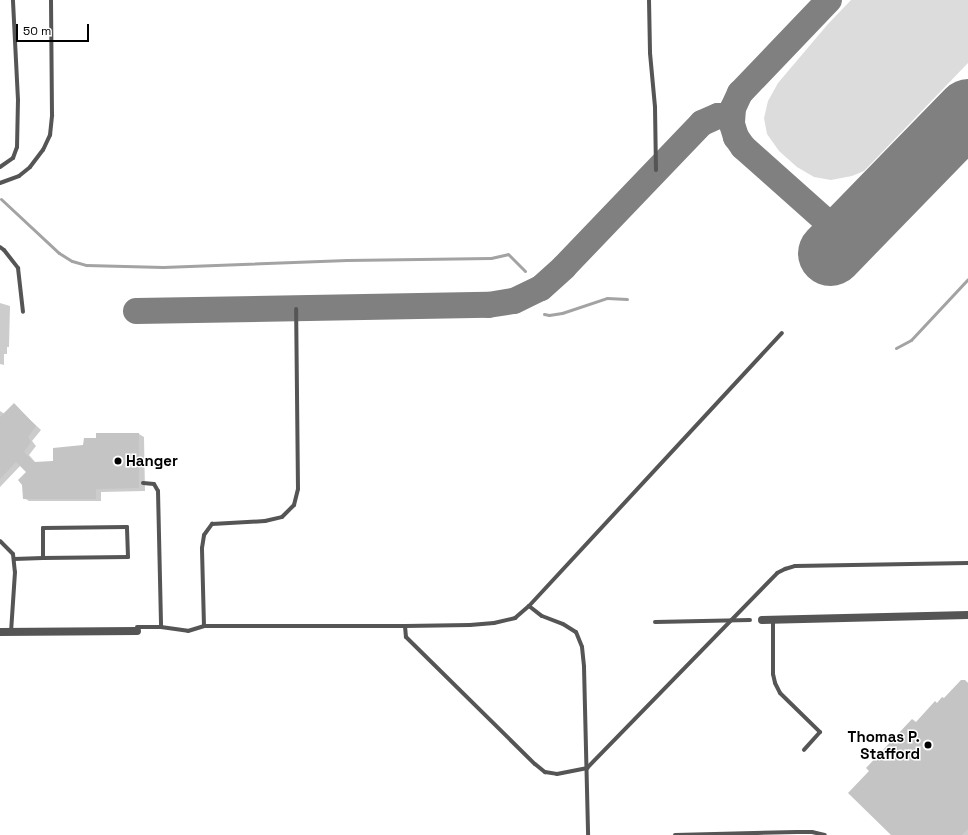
<!DOCTYPE html>
<style>
body{margin:0}
#map{position:relative;width:968px;height:835px;overflow:hidden;background:#fff;font-family:"Space Grotesk",sans-serif}
div>[style]{position:absolute}
.green>*{inset:0;background:#dcdcdc}
.shadow>*{inset:0;background:#0003}
.stream>*{height:3px;margin:-1.5px;padding:0 1.5px;transform-origin:1.5px;border-radius:1.5px;background:#a3a3a3}
.taxiway>*{height:26px;margin:-13px;padding:0 13px;transform-origin:13px;border-radius:13px;background:#808080}
.runway>*{height:65px;margin:-32.5px;padding:0 32.5px;transform-origin:32.5px;border-radius:32.5px;background:#808080}
.building>*{inset:0;background:#c4c4c4}
.service>*{height:4px;margin:-2px;padding:0 2px;transform-origin:2px;border-radius:2px;background:#555}
.minor>*{height:8px;margin:-4px;padding:0 4px;transform-origin:4px;border-radius:4px;background:#555}
.dots>*{width:11px;height:11px;translate:-50% -50%;box-sizing:border-box;border:2px solid #fff;border-radius:50%}
span{translate:-50% -50%;white-space:nowrap;text-align:center;line-height:1.15;-webkit-text-stroke:3px #fff;paint-order:stroke}
.poi-label{font-size:15px;color:#000;font-weight:700}
.left{translate:0 -50%;text-align:left}
.right{translate:-100% -50%;text-align:right}
.scale{position:absolute;left:16px;top:24px;width:73px;height:18px;box-sizing:border-box;border:2px solid #000;border-top:0;padding-left:5px;font-size:12px;line-height:14px;white-space:nowrap;color:#000;-webkit-text-stroke:3px #fff;paint-order:stroke}
</style>
<div id="map">
<div class="green">
<div style="clip-path:polygon(851px 0,968px 0,968px 63px,864px 171px,852px 176px,831px 180px,814px 177px,797px 167px,779px 151px,767px 134px,764px 118px,768px 101px,778px 83px,828px 24px)"></div>
</div>
<div class="shadow">
<div style="clip-path:polygon(0 303px,10px 306px,9px 347px,7px 347px,7px 354px,4px 354px,4px 365px,0 364px)"></div>
<div style="clip-path:polygon(14px 405px,41px 430px,32px 441px,36px 446px,29px 455px,36px 463px,54px 462px,97px 439px,97px 434px,139px 434px,144px 437px,145px 491px,101px 492px,101px 501px,29px 501px,24px 498px,28px 472px,21px 465px,0 487px,0 411px,5px 414px)"></div>
<div style="clip-path:polygon(965px 681px,968px 683px,968px 835px,892px 835px,917px 722px)"></div>
</div>
<div class="stream">
<div style="left:1px;top:199px;width:79px;rotate:43deg"></div>
<div style="left:59px;top:253px;width:15px;rotate:32deg"></div>
<div style="left:72px;top:261px;width:15px;rotate:16deg"></div>
<div style="left:86px;top:265px;width:77px;rotate:1.5deg"></div>
<div style="left:163px;top:267px;width:184px;rotate:-2.2deg"></div>
<div style="left:347px;top:260px;width:144px;rotate:-0.8deg"></div>
<div style="left:491px;top:258px;width:17px;rotate:-13deg"></div>
<div style="left:508px;top:254px;width:24px;rotate:45deg"></div>
<div style="left:544px;top:314px;width:5px;rotate:11deg"></div>
<div style="left:549px;top:315px;width:13px;rotate:-9deg"></div>
<div style="left:562px;top:313px;width:47px;rotate:-18.4deg"></div>
<div style="left:607px;top:298px;width:20px;rotate:3deg"></div>
<div style="left:896px;top:348px;width:17px;rotate:-28deg"></div>
<div style="left:911px;top:340px;width:83px;rotate:-46.9deg"></div>
</div>
<div class="taxiway">
<div style="left:829px;top:0;width:129px;rotate:133.7deg"></div>
<div style="left:740px;top:93px;width:17px;rotate:115deg"></div>
<div style="left:733px;top:108px;width:16px;rotate:94deg"></div>
<div style="left:732px;top:124px;width:14px;rotate:73deg"></div>
<div style="left:736px;top:137px;width:12px;rotate:55deg"></div>
<div style="left:743px;top:147px;width:137px;rotate:41.7deg"></div>
<div style="left:136px;top:311px;width:352px;rotate:-1deg"></div>
<div style="left:488px;top:305px;width:26px;rotate:-9deg"></div>
<div style="left:514px;top:301px;width:30px;rotate:-26deg"></div>
<div style="left:541px;top:288px;width:31px;rotate:-42deg"></div>
<div style="left:564px;top:267px;width:199px;rotate:-46.2deg"></div>
<div style="left:702px;top:123px;width:17px;rotate:-24deg"></div>
<div style="left:718px;top:116px;width:13px"></div>
</div>
<div class="runway">
<div style="left:830px;top:253px;width:198px;rotate:-45.8deg"></div>
</div>
<div class="building">
<div style="clip-path:polygon(14px 403px,36px 426px,28px 437px,31px 442px,24px 452px,34px 462px,53px 461px,53px 448px,83px 445px,84px 438px,96px 438px,96px 433px,139px 433px,139px 488px,96px 489px,96px 499px,23px 499px,22px 485px,18px 480px,26px 472px,16px 462px,0 479px,0 417px)"></div>
<div style="clip-path:polygon(961px 680px,965px 680px,968px 683px,968px 829px,962px 835px,891px 835px,848px 793px,869px 771px,866px 768px,912px 719px,916px 722px,935px 701px,937px 703px,942px 697px,944px 698px)"></div>
</div>
<div class="service">
<div style="left:649px;top:0;width:53px;rotate:88.9deg"></div>
<div style="left:650px;top:53px;width:54px;rotate:84.7deg"></div>
<div style="left:655px;top:107px;width:63px;rotate:89.1deg"></div>
<div style="left:0;top:167px;width:16px;rotate:-35deg"></div>
<div style="left:13px;top:158px;width:12px;rotate:-70deg"></div>
<div style="left:17px;top:147px;width:47px;rotate:-88.8deg"></div>
<div style="left:18px;top:100px;width:100px;rotate:-92.9deg"></div>
<div style="left:0;top:183px;width:20px;rotate:-20deg"></div>
<div style="left:19px;top:176px;width:14px;rotate:-39deg"></div>
<div style="left:30px;top:167px;width:21px;rotate:-53deg"></div>
<div style="left:43px;top:150px;width:17px;rotate:-65deg"></div>
<div style="left:50px;top:135px;width:20px;rotate:-84deg"></div>
<div style="left:52px;top:115px;width:115px;rotate:-90.5deg"></div>
<div style="left:0;top:247px;width:5px;rotate:37deg"></div>
<div style="left:4px;top:250px;width:23px;rotate:52deg"></div>
<div style="left:18px;top:268px;width:44px;rotate:83.5deg"></div>
<div style="left:143px;top:483px;width:11px;rotate:5deg"></div>
<div style="left:154px;top:484px;width:8px;rotate:60deg"></div>
<div style="left:158px;top:491px;width:136px;rotate:88.7deg"></div>
<div style="left:0;top:541px;width:18px;rotate:45deg"></div>
<div style="left:13px;top:554px;width:18px;rotate:84deg"></div>
<div style="left:15px;top:572px;width:60px;rotate:93.8deg"></div>
<div style="left:14px;top:559px;width:29px;rotate:-2deg"></div>
<div style="left:43px;top:558px;width:85px;rotate:-0.7deg"></div>
<div style="left:128px;top:557px;width:30px;rotate:-92deg"></div>
<div style="left:127px;top:527px;width:84px;rotate:179.3deg"></div>
<div style="left:43px;top:528px;width:30px;rotate:90deg"></div>
<div style="left:529px;top:606px;width:372px;rotate:-47.2deg"></div>
<div style="left:773px;top:620px;width:54px;rotate:90deg"></div>
<div style="left:773px;top:674px;width:9px;rotate:77deg"></div>
<div style="left:775px;top:683px;width:11px;rotate:63deg"></div>
<div style="left:780px;top:693px;width:56px;rotate:44.3deg"></div>
<div style="left:820px;top:732px;width:24px;rotate:132deg"></div>
<div style="left:655px;top:622px;width:95px;rotate:-1.2deg"></div>
<div style="left:204px;top:626px;width:78px;rotate:-91.5deg"></div>
<div style="left:202px;top:548px;width:13px;rotate:-81deg"></div>
<div style="left:204px;top:535px;width:14px;rotate:-54deg"></div>
<div style="left:212px;top:524px;width:53px;rotate:-3.2deg"></div>
<div style="left:265px;top:521px;width:17px;rotate:-13deg"></div>
<div style="left:282px;top:517px;width:17px;rotate:-45deg"></div>
<div style="left:294px;top:505px;width:16px;rotate:-76deg"></div>
<div style="left:298px;top:489px;width:180px;rotate:-90.6deg"></div>
<div style="left:405px;top:626px;width:65px;rotate:-0.9deg"></div>
<div style="left:470px;top:625px;width:24px;rotate:-5deg"></div>
<div style="left:494px;top:623px;width:22px;rotate:-13deg"></div>
<div style="left:515px;top:618px;width:18px;rotate:-41deg"></div>
<div style="left:529px;top:606px;width:16px;rotate:38deg"></div>
<div style="left:542px;top:616px;width:22px;rotate:21deg"></div>
<div style="left:563px;top:624px;width:15px;rotate:32deg"></div>
<div style="left:576px;top:632px;width:16px;rotate:68deg"></div>
<div style="left:582px;top:647px;width:20px;rotate:84deg"></div>
<div style="left:584px;top:667px;width:168px;rotate:88.6deg"></div>
<div style="left:137px;top:627px;width:24px"></div>
<div style="left:161px;top:627px;width:27px;rotate:8deg"></div>
<div style="left:188px;top:631px;width:17px;rotate:-17deg"></div>
<div style="left:204px;top:626px;width:201px"></div>
<div style="left:405px;top:626px;width:11px;rotate:85deg"></div>
<div style="left:406px;top:637px;width:181px;rotate:44.6deg"></div>
<div style="left:535px;top:764px;width:13px;rotate:39deg"></div>
<div style="left:545px;top:772px;width:12px;rotate:9deg"></div>
<div style="left:557px;top:774px;width:31px;rotate:-11deg"></div>
<div style="left:587px;top:768px;width:272px;rotate:-45.7deg"></div>
<div style="left:777px;top:573px;width:9px;rotate:-27deg"></div>
<div style="left:785px;top:569px;width:10px;rotate:-17deg"></div>
<div style="left:795px;top:566px;width:173px;rotate:-1deg"></div>
<div style="left:675px;top:835px;width:122px;rotate:-1.4deg"></div>
<div style="left:797px;top:832px;width:15px"></div>
<div style="left:812px;top:832px;width:13px;rotate:13deg"></div>
</div>
<div class="minor">
<div style="left:762px;top:620px;width:206px;rotate:-1.4deg"></div>
<div style="left:0;top:632px;width:137px;rotate:-0.4deg"></div>
</div>
<div class="dots">
<div style="left:118px;top:461px;background:#000"></div>
<div style="left:928px;top:745px;background:#000"></div>
</div>
<div class="poi-label">
<span class="left" style="left:126px;top:461px">Hanger</span>
<span class="right" style="left:920px;top:745px">Thomas P.<br>Stafford</span>
</div>
<div class="scale">50 m</div>
</div>
